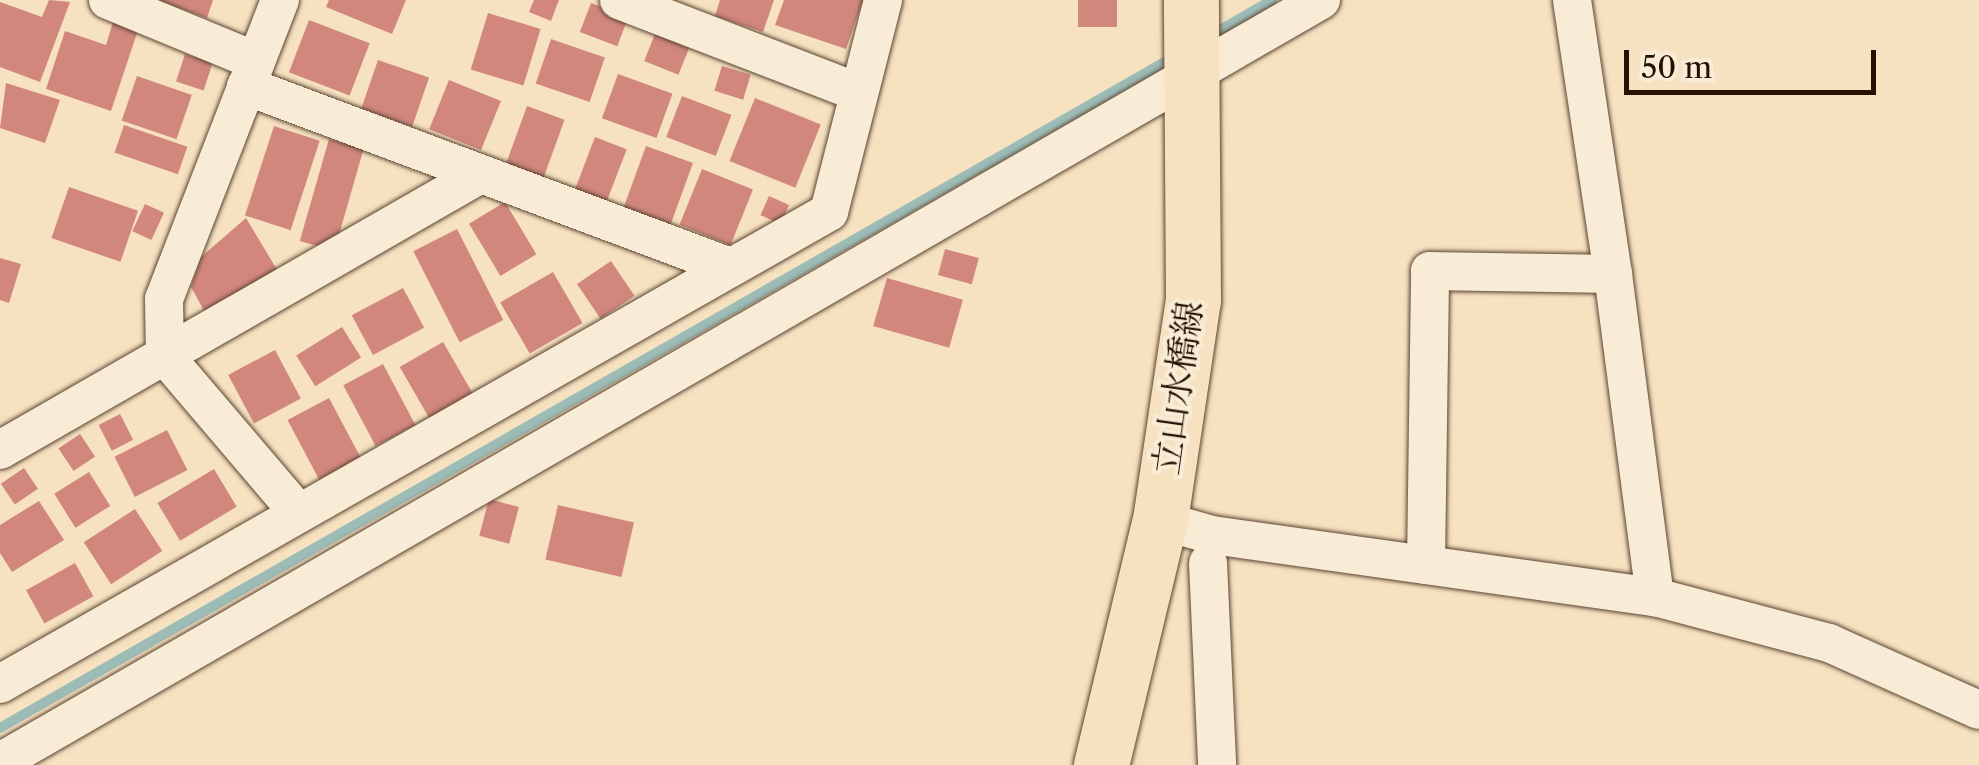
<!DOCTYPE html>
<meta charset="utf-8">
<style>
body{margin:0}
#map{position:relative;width:1979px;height:765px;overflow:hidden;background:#f6e1c0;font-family:"Libre Caslon Text","Noto Serif JP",serif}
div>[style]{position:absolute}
.stream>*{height:10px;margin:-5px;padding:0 5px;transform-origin:5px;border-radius:5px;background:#9dbcb7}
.building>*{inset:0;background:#d2877d;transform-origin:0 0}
.roads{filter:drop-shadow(0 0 2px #5a4431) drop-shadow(0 0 2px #5a4431)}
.minor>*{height:38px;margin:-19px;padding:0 19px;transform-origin:19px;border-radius:19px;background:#f9ecd6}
.primary>*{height:55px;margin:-27.5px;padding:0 27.5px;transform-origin:27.5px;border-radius:27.5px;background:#f6e1c0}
span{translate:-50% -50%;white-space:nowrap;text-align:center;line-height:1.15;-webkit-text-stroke:8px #f9ecd6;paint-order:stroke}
.street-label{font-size:35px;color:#261001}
.scale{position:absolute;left:1624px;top:50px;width:252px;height:45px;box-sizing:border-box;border:5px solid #261001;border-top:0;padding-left:12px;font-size:30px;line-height:35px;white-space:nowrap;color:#261001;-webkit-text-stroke:8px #f9ecd6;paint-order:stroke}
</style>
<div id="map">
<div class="stream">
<div style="left:1208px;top:37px;width:74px;rotate:-30deg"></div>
<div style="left:0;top:728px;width:1350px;rotate:-29.76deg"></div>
</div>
<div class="building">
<div style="clip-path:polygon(49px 0,70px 2px,40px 82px,0 67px,0 2px,42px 17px)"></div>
<div style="clip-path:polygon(157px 0,213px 0,207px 18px)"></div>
<div style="clip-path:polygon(329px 0,406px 0,392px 34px,326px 7px)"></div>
<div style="clip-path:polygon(534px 0,559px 0,551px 21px,529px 12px)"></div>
<div style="clip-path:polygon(720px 0,774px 0,763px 32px,715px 16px)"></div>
<div style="clip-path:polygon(784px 0,863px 0,846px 49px,775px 25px)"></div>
<div style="left:1078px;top:0;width:39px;height:27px"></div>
<div style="left:591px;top:3px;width:40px;height:31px;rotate:21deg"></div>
<div style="left:488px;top:13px;width:55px;height:59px;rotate:17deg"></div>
<div style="left:309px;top:20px;width:65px;height:56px;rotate:21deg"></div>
<div style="clip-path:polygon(113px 22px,138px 30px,111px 111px,46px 89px,65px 31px,106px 45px)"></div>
<div style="left:655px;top:34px;width:37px;height:29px;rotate:22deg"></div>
<div style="left:551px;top:39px;width:57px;height:47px;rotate:19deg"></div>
<div style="left:185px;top:54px;width:29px;height:29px;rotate:18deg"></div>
<div style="left:378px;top:60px;width:54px;height:52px;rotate:19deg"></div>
<div style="left:722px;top:66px;width:30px;height:26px;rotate:17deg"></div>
<div style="left:618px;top:74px;width:58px;height:47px;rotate:20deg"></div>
<div style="left:137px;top:76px;width:58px;height:47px;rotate:19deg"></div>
<div style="left:449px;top:80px;width:56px;height:53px;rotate:22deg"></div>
<div style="clip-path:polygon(6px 83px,60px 100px,45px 143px,0 128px)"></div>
<div style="left:682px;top:96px;width:53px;height:44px;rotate:21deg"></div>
<div style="left:755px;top:98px;width:71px;height:68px;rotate:22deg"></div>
<div style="left:527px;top:106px;width:40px;height:63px;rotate:20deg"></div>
<div style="left:124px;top:125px;width:67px;height:29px;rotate:19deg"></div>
<div style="left:274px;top:126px;width:48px;height:94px;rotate:18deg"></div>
<div style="left:595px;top:137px;width:34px;height:57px;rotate:21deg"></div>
<div style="left:329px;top:139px;width:36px;height:106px;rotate:16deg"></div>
<div style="left:646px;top:146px;width:50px;height:68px;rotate:20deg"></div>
<div style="left:702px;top:169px;width:55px;height:60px;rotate:22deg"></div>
<div style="left:69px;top:187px;width:73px;height:54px;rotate:19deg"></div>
<div style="left:769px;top:196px;width:22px;height:21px;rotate:24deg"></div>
<div style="left:505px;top:202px;width:61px;height:42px;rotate:59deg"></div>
<div style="left:145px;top:204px;width:21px;height:30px;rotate:25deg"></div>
<div style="clip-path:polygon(246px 218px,279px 273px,207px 316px,191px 287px,201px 257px)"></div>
<div style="left:457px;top:229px;width:102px;height:49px;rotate:63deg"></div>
<div style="left:945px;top:249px;width:35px;height:27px;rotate:15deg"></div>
<div style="clip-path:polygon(0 258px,21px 264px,9px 303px,0 300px)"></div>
<div style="left:611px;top:261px;width:42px;height:41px;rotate:56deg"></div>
<div style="left:553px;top:272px;width:59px;height:61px;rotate:60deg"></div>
<div style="left:887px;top:278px;width:79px;height:50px;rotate:16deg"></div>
<div style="left:403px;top:288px;width:45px;height:58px;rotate:62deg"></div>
<div style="left:342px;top:327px;width:36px;height:54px;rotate:58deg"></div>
<div style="left:443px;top:342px;width:59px;height:50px;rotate:60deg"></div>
<div style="left:275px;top:350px;width:55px;height:53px;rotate:62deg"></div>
<div style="left:383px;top:364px;width:69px;height:45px;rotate:62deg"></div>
<div style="left:329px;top:398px;width:67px;height:47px;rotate:62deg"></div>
<div style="left:120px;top:414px;width:29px;height:24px;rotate:63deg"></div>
<div style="left:167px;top:430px;width:45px;height:59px;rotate:63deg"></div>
<div style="left:80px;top:434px;width:27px;height:26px;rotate:56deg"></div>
<div style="left:24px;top:468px;width:25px;height:28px;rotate:56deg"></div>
<div style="left:214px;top:469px;width:44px;height:66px;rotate:59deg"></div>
<div style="left:89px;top:472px;width:40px;height:41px;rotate:58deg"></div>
<div style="left:489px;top:499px;width:31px;height:38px;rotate:15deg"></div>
<div style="clip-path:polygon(39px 501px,64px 540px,12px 572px,0 553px,0 525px)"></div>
<div style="left:558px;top:505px;width:78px;height:56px;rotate:13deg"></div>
<div style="left:135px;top:509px;width:50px;height:61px;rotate:57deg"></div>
<div style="left:75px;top:563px;width:38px;height:56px;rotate:61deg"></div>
</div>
<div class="roads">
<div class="minor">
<div style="left:108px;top:0;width:160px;rotate:22.4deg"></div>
<div style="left:280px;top:0;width:321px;rotate:111.2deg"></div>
<div style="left:164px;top:299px;width:57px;rotate:89deg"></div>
<div style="left:165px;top:356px;width:204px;rotate:49.6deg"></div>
<div style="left:619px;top:0;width:255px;rotate:21.1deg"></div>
<div style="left:1572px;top:0;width:277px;rotate:81.5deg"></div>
<div style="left:246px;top:86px;width:511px;rotate:20.49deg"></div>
<div style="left:0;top:450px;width:552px;rotate:-29.86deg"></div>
<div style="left:1160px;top:520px;width:54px;rotate:16.1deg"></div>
<div style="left:1212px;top:535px;width:447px;rotate:8deg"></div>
<div style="left:1655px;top:597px;width:180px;rotate:14.8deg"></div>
<div style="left:1829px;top:643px;width:164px;rotate:24.1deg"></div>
<div style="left:1208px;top:563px;width:202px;rotate:87.4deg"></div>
<div style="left:1426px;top:565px;width:294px;rotate:-89.2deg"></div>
<div style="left:1430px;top:271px;width:183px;rotate:0.9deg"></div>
<div style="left:1613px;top:274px;width:326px;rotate:82.6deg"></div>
<div style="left:0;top:684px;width:954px;rotate:-29.66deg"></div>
<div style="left:829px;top:212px;width:219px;rotate:-75.7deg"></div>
<div style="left:0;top:762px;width:1525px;rotate:-29.98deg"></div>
</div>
<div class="primary">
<div style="left:1101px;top:765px;width:252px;rotate:-76.5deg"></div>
<div style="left:1160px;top:520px;width:222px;rotate:-81.5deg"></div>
<div style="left:1193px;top:300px;width:300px;rotate:-90.4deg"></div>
</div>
</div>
<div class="street-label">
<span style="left:1178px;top:388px;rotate:-82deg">立山水橋線</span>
</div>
<div class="scale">50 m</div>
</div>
